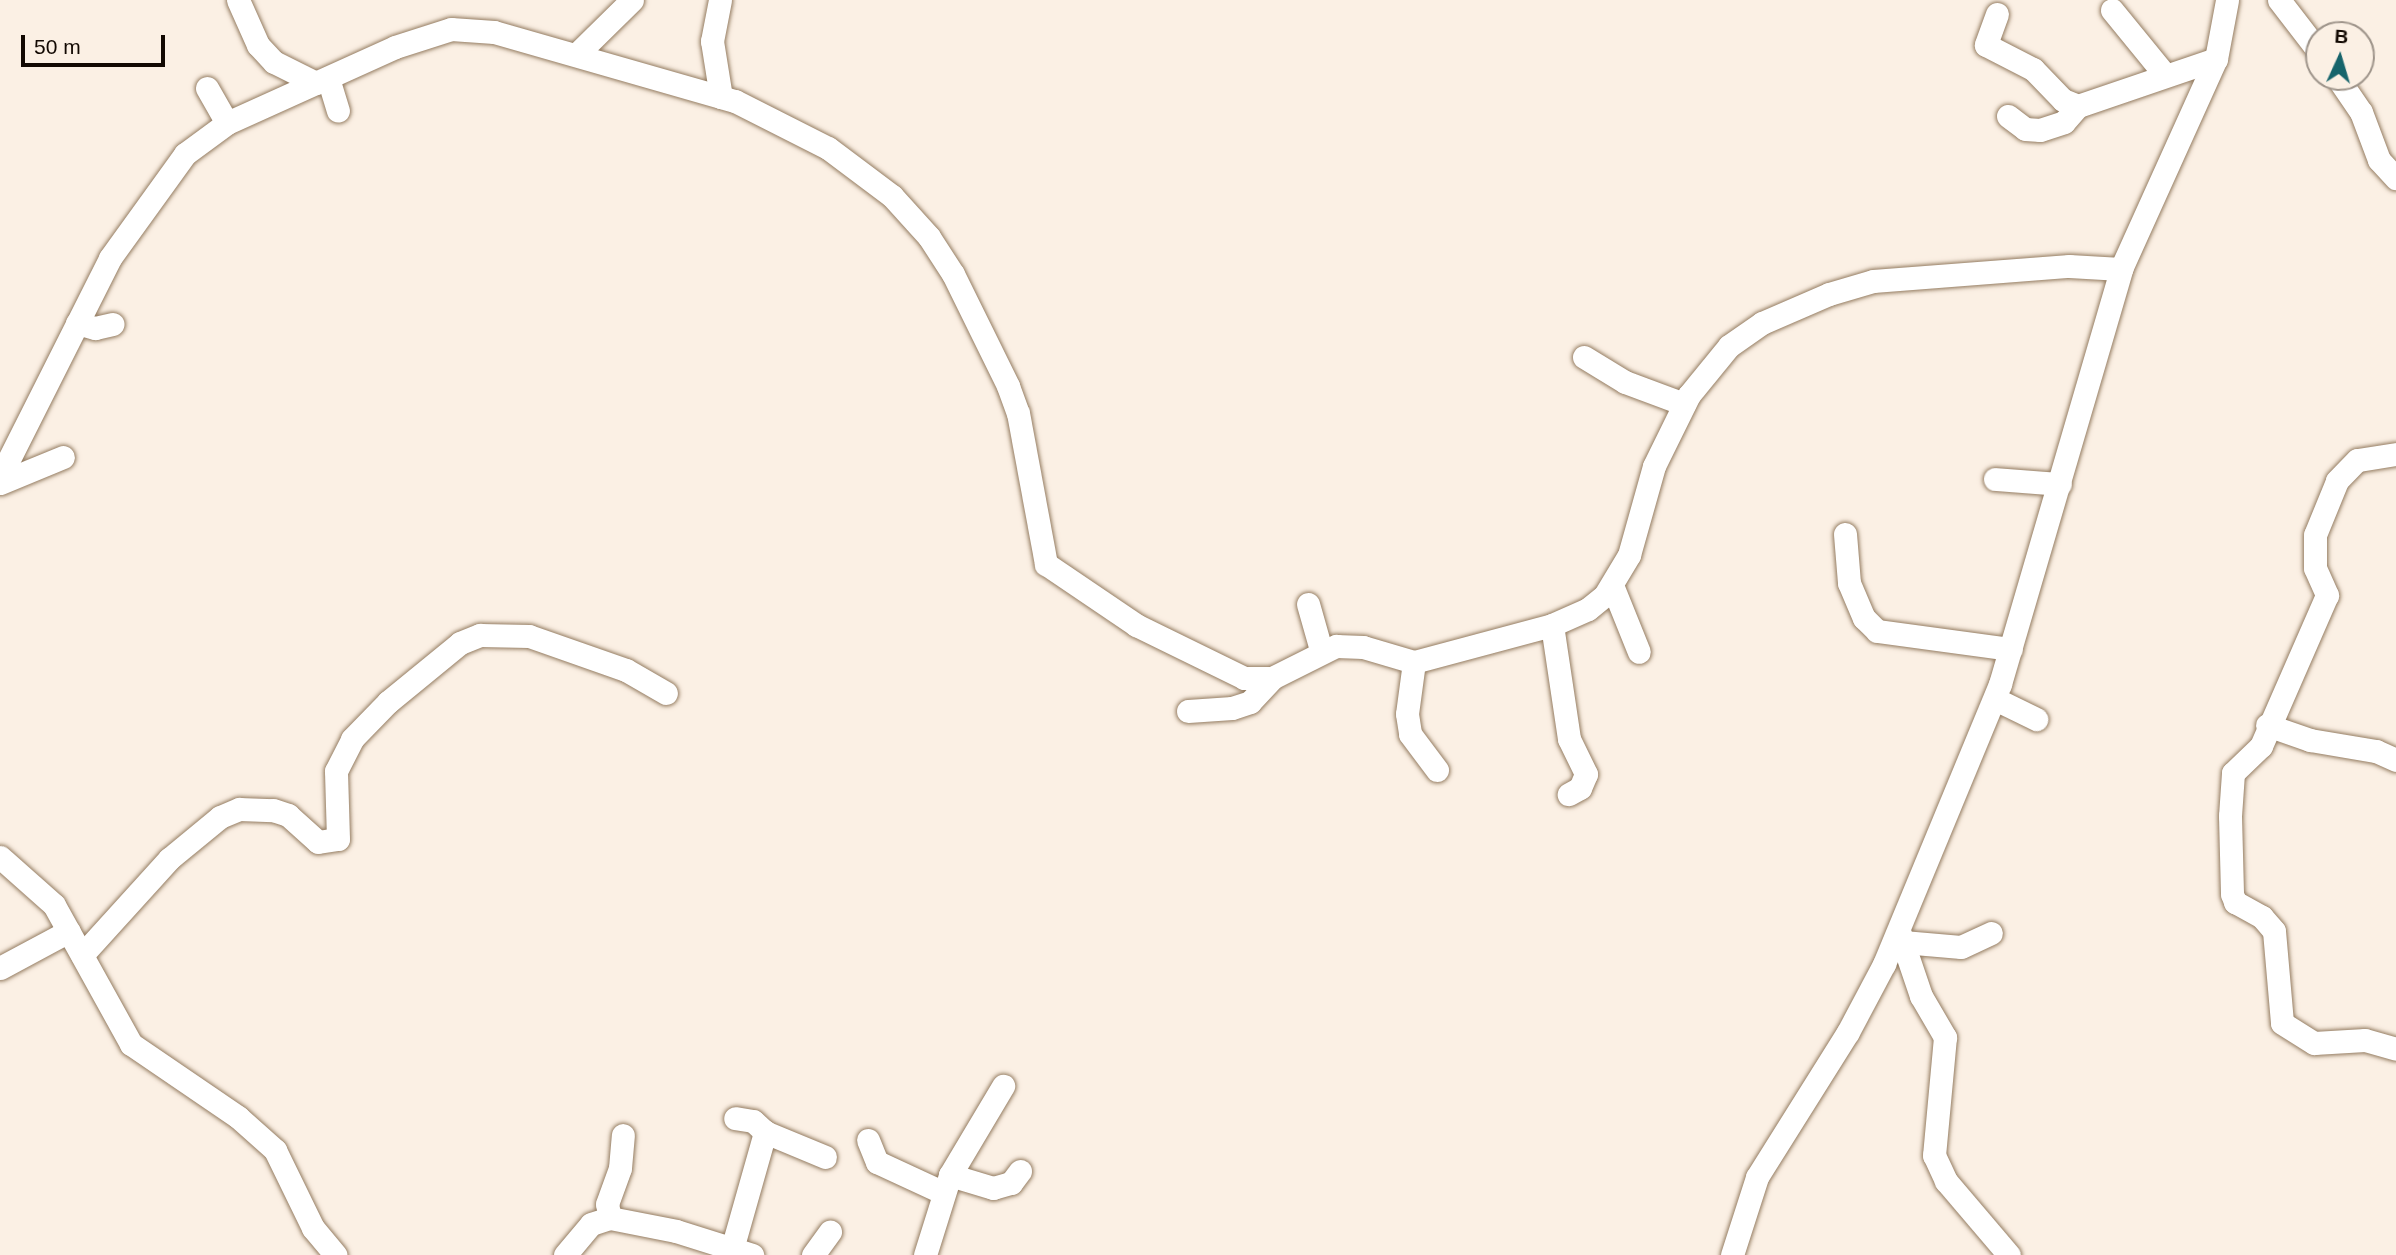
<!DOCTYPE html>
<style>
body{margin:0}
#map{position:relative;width:2396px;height:1255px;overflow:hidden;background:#fbf0e4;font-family:Helvetica,sans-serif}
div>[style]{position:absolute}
.roads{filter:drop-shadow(0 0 2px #947c61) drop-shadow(0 0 2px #947c61)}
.minor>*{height:23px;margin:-11.5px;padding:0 11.5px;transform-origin:11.5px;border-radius:11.5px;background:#fff}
span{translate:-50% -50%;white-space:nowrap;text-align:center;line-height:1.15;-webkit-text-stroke:5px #fbf0e4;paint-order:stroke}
.north{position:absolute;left:2305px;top:21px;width:70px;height:70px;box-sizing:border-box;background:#fbf0e4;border:2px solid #9e948a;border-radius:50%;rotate:4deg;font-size:19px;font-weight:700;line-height:28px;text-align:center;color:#120902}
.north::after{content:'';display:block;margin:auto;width:24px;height:32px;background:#16646b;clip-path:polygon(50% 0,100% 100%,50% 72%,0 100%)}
.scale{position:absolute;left:21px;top:35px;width:144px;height:32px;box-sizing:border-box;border:4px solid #120902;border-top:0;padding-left:9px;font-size:21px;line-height:24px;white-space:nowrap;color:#120902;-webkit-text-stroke:5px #fbf0e4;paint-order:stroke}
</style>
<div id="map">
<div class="roads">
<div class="minor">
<div style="left:238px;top:0;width:49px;rotate:66deg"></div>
<div style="left:258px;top:45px;width:23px;rotate:47deg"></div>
<div style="left:274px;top:62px;width:47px;rotate:26.6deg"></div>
<div style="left:720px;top:0;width:42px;rotate:101deg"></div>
<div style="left:712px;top:41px;width:57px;rotate:80.9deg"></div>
<div style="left:2279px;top:0;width:66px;rotate:52.4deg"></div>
<div style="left:2112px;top:10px;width:84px;rotate:50.8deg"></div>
<div style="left:1997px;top:14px;width:33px;rotate:110deg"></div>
<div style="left:1986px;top:45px;width:53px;rotate:27.1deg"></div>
<div style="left:2033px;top:69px;width:43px;rotate:45.9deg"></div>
<div style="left:2063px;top:100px;width:16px;rotate:22deg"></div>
<div style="left:2078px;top:106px;width:146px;rotate:-18.8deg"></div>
<div style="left:577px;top:54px;width:77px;rotate:-44.5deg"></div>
<div style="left:2337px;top:77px;width:42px;rotate:55.6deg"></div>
<div style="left:2361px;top:112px;width:51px;rotate:69.4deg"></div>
<div style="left:2379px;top:160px;width:25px;rotate:47deg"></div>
<div style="left:328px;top:78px;width:34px;rotate:73deg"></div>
<div style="left:207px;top:88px;width:40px;rotate:60.3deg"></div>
<div style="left:2008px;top:116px;width:21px;rotate:37deg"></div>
<div style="left:2025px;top:129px;width:15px;rotate:4deg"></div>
<div style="left:2040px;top:130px;width:25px;rotate:-18deg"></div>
<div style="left:2064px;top:122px;width:21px;rotate:-49deg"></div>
<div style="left:77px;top:323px;width:19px;rotate:16deg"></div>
<div style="left:95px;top:328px;width:18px;rotate:-13deg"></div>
<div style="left:1584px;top:357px;width:48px;rotate:31.4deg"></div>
<div style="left:1625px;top:382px;width:63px;rotate:20.4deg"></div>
<div style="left:2396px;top:454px;width:39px;rotate:171deg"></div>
<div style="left:2357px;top:460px;width:29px;rotate:134deg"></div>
<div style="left:2337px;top:481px;width:58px;rotate:112.2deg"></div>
<div style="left:2315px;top:535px;width:33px;rotate:90deg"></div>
<div style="left:2315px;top:568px;width:30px;rotate:66deg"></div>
<div style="left:2327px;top:595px;width:165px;rotate:113.6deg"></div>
<div style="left:2261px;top:746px;width:39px;rotate:136deg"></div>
<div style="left:2233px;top:773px;width:43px;rotate:94deg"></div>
<div style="left:2230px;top:816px;width:78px;rotate:88.5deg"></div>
<div style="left:2232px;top:894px;width:9px;rotate:69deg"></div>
<div style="left:2235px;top:902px;width:31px;rotate:29deg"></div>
<div style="left:2262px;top:917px;width:18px;rotate:49deg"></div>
<div style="left:2274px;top:931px;width:92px;rotate:85deg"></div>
<div style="left:2282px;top:1023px;width:38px;rotate:32deg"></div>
<div style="left:2314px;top:1043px;width:51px;rotate:-3.4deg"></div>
<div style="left:2365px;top:1040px;width:32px;rotate:16deg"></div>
<div style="left:0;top:477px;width:245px;rotate:-63.3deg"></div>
<div style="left:110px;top:258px;width:128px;rotate:-54.2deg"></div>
<div style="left:185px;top:154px;width:52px;rotate:-36.4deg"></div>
<div style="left:227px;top:123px;width:184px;rotate:-24.3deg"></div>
<div style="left:395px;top:47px;width:59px;rotate:-17.8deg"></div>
<div style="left:451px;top:29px;width:43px;rotate:4deg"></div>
<div style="left:494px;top:32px;width:251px;rotate:16deg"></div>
<div style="left:735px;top:101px;width:104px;rotate:26.8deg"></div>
<div style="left:828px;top:148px;width:80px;rotate:36.9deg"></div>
<div style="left:892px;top:196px;width:55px;rotate:47.9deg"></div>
<div style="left:929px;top:237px;width:44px;rotate:57deg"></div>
<div style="left:953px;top:274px;width:125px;rotate:63.8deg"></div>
<div style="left:1008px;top:386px;width:29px;rotate:70deg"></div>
<div style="left:1018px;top:413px;width:154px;rotate:79.5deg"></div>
<div style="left:1046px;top:564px;width:109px;rotate:34.1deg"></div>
<div style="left:1136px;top:625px;width:120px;rotate:26.1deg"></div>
<div style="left:1244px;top:678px;width:28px"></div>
<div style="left:1272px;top:678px;width:72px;rotate:-26.6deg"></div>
<div style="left:1336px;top:646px;width:27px;rotate:2deg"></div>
<div style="left:1363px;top:647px;width:53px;rotate:16.4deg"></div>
<div style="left:1414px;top:662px;width:143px;rotate:-15deg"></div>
<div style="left:1552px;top:625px;width:39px;rotate:-24deg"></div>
<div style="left:1588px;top:609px;width:22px;rotate:-39deg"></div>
<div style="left:1605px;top:595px;width:47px;rotate:-59deg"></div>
<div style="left:1629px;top:555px;width:92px;rotate:-74.3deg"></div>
<div style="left:1654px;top:466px;width:79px;rotate:-63.8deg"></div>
<div style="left:1689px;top:395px;width:63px;rotate:-50.8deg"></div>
<div style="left:1729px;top:346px;width:40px;rotate:-34.9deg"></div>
<div style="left:1762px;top:323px;width:73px;rotate:-23.4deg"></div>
<div style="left:1829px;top:294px;width:46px;rotate:-16.5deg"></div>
<div style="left:1873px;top:281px;width:197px;rotate:-4.4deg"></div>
<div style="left:2069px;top:266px;width:52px;rotate:3.3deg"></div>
<div style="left:1995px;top:479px;width:65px;rotate:4.4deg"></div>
<div style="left:0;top:483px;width:68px;rotate:-22.4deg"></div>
<div style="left:1845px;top:534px;width:49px;rotate:85.3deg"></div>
<div style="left:1849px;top:583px;width:38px;rotate:67deg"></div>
<div style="left:1864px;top:618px;width:18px;rotate:45deg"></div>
<div style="left:1877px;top:631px;width:135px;rotate:7.7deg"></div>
<div style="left:1612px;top:585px;width:72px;rotate:68.1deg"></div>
<div style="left:1308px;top:604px;width:48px;rotate:74.2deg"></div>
<div style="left:1552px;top:625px;width:115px;rotate:81.5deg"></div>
<div style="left:1569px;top:739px;width:39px;rotate:64deg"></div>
<div style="left:1586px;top:774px;width:15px;rotate:113deg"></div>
<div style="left:1580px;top:788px;width:13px;rotate:151deg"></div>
<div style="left:1414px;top:662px;width:52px;rotate:97.7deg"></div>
<div style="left:1407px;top:714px;width:20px;rotate:81deg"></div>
<div style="left:1410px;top:734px;width:45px;rotate:53.1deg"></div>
<div style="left:1995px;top:699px;width:46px;rotate:26deg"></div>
<div style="left:1188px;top:711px;width:44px;rotate:-3.9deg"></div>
<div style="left:1232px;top:708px;width:19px;rotate:-18deg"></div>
<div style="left:1250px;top:702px;width:33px;rotate:-47deg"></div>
<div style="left:2267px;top:725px;width:46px;rotate:19.2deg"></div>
<div style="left:2310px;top:740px;width:67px;rotate:9.5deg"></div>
<div style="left:2376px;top:751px;width:22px;rotate:24deg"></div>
<div style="left:0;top:857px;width:72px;rotate:41.6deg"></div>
<div style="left:54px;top:905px;width:159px;rotate:61deg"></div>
<div style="left:131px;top:1044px;width:130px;rotate:34.3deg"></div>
<div style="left:238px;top:1117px;width:50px;rotate:41.7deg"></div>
<div style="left:275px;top:1150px;width:87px;rotate:64deg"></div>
<div style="left:313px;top:1228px;width:35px;rotate:50deg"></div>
<div style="left:1899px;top:931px;width:69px;rotate:71.3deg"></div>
<div style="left:1921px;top:996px;width:48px;rotate:59.7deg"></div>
<div style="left:1945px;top:1037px;width:119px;rotate:95.3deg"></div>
<div style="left:1934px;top:1155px;width:29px;rotate:65deg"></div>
<div style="left:1946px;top:1181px;width:97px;rotate:49.6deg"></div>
<div style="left:1903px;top:942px;width:58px;rotate:4.9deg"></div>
<div style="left:1961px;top:947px;width:33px;rotate:-25deg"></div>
<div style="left:82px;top:955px;width:130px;rotate:-47.8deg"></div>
<div style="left:169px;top:859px;width:66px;rotate:-39.5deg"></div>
<div style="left:220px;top:817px;width:21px;rotate:-23deg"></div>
<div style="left:239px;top:809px;width:34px;rotate:2deg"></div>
<div style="left:273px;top:810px;width:16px;rotate:18deg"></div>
<div style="left:288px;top:815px;width:40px;rotate:42deg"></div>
<div style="left:318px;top:842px;width:20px;rotate:-9deg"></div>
<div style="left:338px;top:839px;width:68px;rotate:-91.7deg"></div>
<div style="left:336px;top:771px;width:36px;rotate:-63deg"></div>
<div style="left:352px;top:739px;width:52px;rotate:-45.8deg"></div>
<div style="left:388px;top:702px;width:93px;rotate:-39.3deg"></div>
<div style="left:460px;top:643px;width:22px;rotate:-22deg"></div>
<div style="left:480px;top:635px;width:49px;rotate:1.2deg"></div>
<div style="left:529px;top:636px;width:103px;rotate:19.3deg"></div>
<div style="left:626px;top:670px;width:46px;rotate:29.9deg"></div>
<div style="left:0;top:968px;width:78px;rotate:-28.2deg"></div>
<div style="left:765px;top:1132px;width:65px;rotate:22.6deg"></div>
<div style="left:868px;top:1140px;width:24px;rotate:68deg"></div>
<div style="left:877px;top:1162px;width:72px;rotate:24.8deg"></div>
<div style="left:950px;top:1175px;width:45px;rotate:16.8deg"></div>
<div style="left:993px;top:1188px;width:19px;rotate:-16deg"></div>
<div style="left:1011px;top:1183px;width:15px;rotate:-53deg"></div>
<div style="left:610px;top:1218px;width:14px;rotate:-102deg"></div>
<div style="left:607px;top:1204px;width:38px;rotate:-70deg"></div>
<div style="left:620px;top:1168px;width:33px;rotate:-85deg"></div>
<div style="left:732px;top:1249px;width:122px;rotate:-74.2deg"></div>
<div style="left:765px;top:1132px;width:16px;rotate:-137deg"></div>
<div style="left:753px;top:1121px;width:18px;rotate:-171deg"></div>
<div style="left:565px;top:1255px;width:40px;rotate:-50deg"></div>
<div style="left:591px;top:1224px;width:20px;rotate:-18deg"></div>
<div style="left:610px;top:1218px;width:67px;rotate:11.1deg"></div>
<div style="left:676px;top:1231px;width:80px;rotate:17.5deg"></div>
<div style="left:813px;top:1255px;width:29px;rotate:-54deg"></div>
<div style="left:925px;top:1255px;width:84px;rotate:-72.6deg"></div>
<div style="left:950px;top:1175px;width:104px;rotate:-59.2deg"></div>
<div style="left:1732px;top:1255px;width:82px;rotate:-72.2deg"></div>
<div style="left:1757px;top:1177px;width:171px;rotate:-57.9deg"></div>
<div style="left:1848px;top:1032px;width:77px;rotate:-62.1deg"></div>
<div style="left:1884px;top:964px;width:303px;rotate:-67.5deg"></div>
<div style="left:2000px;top:684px;width:432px;rotate:-73.7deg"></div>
<div style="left:2121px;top:269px;width:230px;rotate:-65.7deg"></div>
<div style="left:2216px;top:59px;width:60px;rotate:-79.4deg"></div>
</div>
</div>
<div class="north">B</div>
<div class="scale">50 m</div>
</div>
